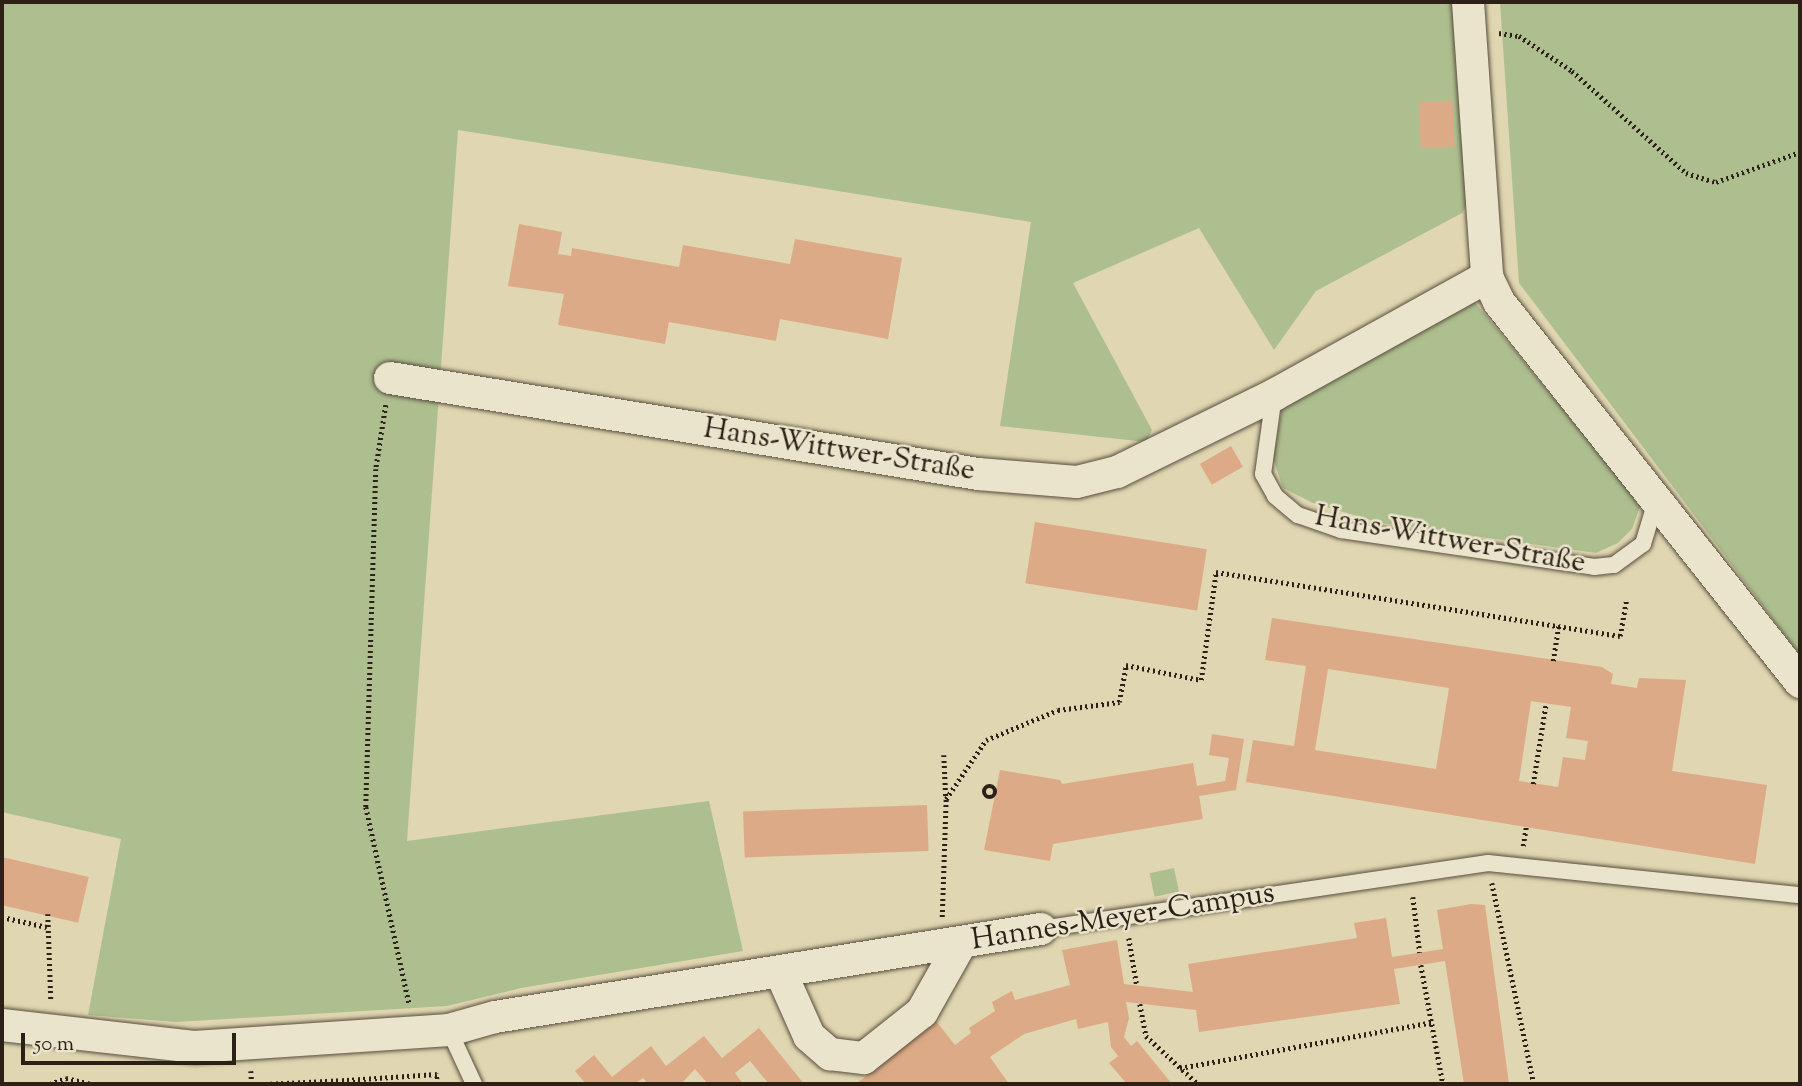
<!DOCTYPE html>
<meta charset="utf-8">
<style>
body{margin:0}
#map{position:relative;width:1802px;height:1086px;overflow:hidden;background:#e0d6b1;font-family:"Sorts Mill Goudy",serif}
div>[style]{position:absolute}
.green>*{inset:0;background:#adbf8f;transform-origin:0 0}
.building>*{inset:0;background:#dcaa86;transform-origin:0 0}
.path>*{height:4.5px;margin-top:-2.25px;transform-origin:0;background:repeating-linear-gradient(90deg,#2c2017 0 2px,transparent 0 5.5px)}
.path>.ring{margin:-2.25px;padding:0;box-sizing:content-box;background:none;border:4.5px solid #2c2017;border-radius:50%}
.roads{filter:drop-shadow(0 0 2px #594e3e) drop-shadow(0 0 2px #594e3e)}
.lane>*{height:16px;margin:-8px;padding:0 8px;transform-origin:8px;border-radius:8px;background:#ebe4cc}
.street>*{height:32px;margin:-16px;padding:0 16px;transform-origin:16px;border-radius:16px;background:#ebe4cc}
span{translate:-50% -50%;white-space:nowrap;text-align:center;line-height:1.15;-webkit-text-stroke:5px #ebe4cc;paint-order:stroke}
.street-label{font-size:30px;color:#2c2017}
.frame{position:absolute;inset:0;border:4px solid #2c2017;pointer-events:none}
.scale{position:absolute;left:21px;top:1033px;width:215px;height:32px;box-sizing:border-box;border:4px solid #2c2017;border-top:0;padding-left:9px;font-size:21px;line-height:24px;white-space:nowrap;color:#2c2017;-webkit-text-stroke:5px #ebe4cc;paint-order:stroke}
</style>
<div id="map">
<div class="green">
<div style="clip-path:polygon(1454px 2px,1470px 200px,1462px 213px,1316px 291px,1274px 350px,1199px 228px,1073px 283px,1152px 430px,1146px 442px,1000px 426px,1031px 222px,458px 130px,407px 841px,709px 801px,743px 951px,521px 988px,447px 1006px,176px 1022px,88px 1015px,121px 839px,2px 812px,2px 3px)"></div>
<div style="clip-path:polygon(1500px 2px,1800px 2px,1800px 655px,1519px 283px)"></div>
<div style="clip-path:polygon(1473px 300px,1641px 504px,1632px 529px,1618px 543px,1596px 553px,1381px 523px,1313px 503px,1283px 488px,1273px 458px,1283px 403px)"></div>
<div style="left:1174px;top:868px;width:24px;height:25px;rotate:78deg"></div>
</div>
<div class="building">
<div style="left:1453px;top:101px;width:46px;height:34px;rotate:88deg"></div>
<div style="clip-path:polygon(519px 224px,562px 232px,558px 254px,571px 256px,572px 248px,679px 267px,683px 245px,790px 264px,795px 239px,902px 258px,888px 339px,780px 319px,776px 341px,669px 322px,665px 344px,558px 325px,564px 294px,508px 286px)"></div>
<div style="left:1231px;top:446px;width:24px;height:36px;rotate:60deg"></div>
<div style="left:1035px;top:522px;width:174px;height:62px;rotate:9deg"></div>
<div style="clip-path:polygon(evenodd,1272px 618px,1602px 667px,1613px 674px,1611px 684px,1637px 688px,1639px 678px,1686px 680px,1672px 771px,1767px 785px,1755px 864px,1246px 782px,1253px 740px,1294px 746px,1306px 666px,1265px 660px,1272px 618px,1328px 669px,1449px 688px,1436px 769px,1315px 750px,1328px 669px,1272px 618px,1531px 701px,1571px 707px,1566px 738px,1588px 741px,1585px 760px,1563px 757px,1558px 787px,1519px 781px,1531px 701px)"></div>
<div style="clip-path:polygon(1212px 734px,1244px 739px,1236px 790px,1199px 796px,1203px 819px,1053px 844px,1050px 861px,984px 850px,1000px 770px,1060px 780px,1062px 784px,1193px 763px,1197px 786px,1225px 781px,1229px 758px,1209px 755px)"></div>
<div style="left:927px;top:805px;width:46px;height:184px;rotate:88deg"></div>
<div style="left:2px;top:857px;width:89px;height:47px;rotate:13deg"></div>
<div style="clip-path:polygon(1471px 904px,1485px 905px,1509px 1084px,1464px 1084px,1445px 961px,1394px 969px,1400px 1004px,1199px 1032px,1196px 1010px,1126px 1002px,1129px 1018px,1124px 1037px,1131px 1046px,1137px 1041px,1172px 1084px,1127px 1084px,1109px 1063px,1118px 1056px,1111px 1047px,1108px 1022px,1078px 1029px,1076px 1019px,1024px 1034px,990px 1057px,1009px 1084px,856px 1084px,936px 1021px,955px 1045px,971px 1033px,969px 1028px,995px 1011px,992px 1002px,1012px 991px,1015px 1000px,1070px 985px,1062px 950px,1117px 940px,1124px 984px,1193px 992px,1188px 964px,1357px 938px,1354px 923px,1386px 918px,1392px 957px,1443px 949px,1437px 910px)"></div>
<div style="clip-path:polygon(759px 1028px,804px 1084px,769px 1084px,750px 1061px,735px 1073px,743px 1084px,708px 1084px,695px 1069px,681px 1084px,648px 1084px,643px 1078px,635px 1084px,586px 1084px,575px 1071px,594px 1055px,612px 1077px,651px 1046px,666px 1066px,704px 1036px,722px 1058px)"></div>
</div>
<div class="path">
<div style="left:1499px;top:33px;width:20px;rotate:9deg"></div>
<div style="left:1519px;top:36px;width:64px;rotate:33.4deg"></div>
<div style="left:1572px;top:71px;width:153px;rotate:41.8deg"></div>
<div style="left:1686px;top:173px;width:31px;rotate:17deg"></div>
<div style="left:1716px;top:182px;width:89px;rotate:-19.7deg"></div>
<div style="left:386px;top:405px;width:65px;rotate:98.9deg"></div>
<div style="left:376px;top:469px;width:338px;rotate:91.7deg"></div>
<div style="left:366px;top:807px;width:201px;rotate:77.6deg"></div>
<div style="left:1553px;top:661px;width:36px;rotate:-81deg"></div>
<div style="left:944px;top:755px;width:44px;rotate:87.4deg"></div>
<div style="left:1533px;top:784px;width:82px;rotate:-80.9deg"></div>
<div class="ring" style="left:984px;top:786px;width:7.5px;height:7.5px"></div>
<div style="left:1523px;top:846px;width:20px;rotate:-81deg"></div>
<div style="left:1492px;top:883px;width:205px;rotate:78.2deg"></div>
<div style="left:1413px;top:897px;width:56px;rotate:82.9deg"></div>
<div style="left:48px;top:914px;width:87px;rotate:88deg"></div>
<div style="left:2px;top:917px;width:46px;rotate:12.5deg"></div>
<div style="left:942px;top:917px;width:118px;rotate:-88.1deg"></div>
<div style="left:946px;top:799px;width:71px;rotate:-55.9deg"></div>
<div style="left:986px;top:740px;width:78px;rotate:-22.6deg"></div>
<div style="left:1058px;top:710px;width:62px;rotate:-7.5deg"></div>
<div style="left:1119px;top:702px;width:38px;rotate:-79deg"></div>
<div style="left:1126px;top:665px;width:76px;rotate:11.3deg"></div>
<div style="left:1201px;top:680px;width:109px;rotate:-82.1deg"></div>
<div style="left:1216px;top:572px;width:409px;rotate:9deg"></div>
<div style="left:1620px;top:636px;width:36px;rotate:-80deg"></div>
<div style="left:1129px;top:938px;width:49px;rotate:80.5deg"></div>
<div style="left:1421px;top:965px;width:121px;rotate:79.5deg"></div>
<div style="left:1140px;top:1004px;width:33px;rotate:79deg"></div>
<div style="left:1146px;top:1036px;width:71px;rotate:42.7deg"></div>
<div style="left:1180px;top:1068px;width:256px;rotate:-10.3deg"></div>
<div style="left:251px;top:1071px;width:13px;rotate:86deg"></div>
<div style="left:50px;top:1084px;width:17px;rotate:-21deg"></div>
<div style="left:66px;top:1078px;width:26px;rotate:13deg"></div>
<div style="left:265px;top:1084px;width:82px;rotate:-2.8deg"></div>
<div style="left:346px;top:1084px;width:4px;rotate:-76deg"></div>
<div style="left:347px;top:1080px;width:90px;rotate:-3.8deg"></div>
<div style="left:435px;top:1084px;width:11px;rotate:-75deg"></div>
</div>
<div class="roads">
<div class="lane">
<div style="left:1274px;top:395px;width:80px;rotate:97.9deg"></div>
<div style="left:1263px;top:474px;width:25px;rotate:61deg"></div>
<div style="left:1275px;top:496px;width:30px;rotate:40deg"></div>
<div style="left:1298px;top:515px;width:46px;rotate:19.2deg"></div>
<div style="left:1341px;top:530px;width:256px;rotate:8.3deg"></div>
<div style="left:1594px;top:567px;width:20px;rotate:-6deg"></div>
<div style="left:1614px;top:565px;width:36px;rotate:-36deg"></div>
<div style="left:1643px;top:544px;width:45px;rotate:-73.2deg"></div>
<div style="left:1041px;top:929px;width:452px;rotate:-8.4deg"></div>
<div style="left:1488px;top:863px;width:314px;rotate:5.9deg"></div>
<div style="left:449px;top:1030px;width:60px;rotate:65.2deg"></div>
</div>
<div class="street">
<div style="left:1468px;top:2px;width:276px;rotate:86deg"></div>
<div style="left:1487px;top:277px;width:28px;rotate:64deg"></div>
<div style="left:1499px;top:302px;width:485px;rotate:51.6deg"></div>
<div style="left:390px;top:378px;width:596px;rotate:9.27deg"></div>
<div style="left:978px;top:474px;width:99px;rotate:4.6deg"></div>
<div style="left:1077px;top:482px;width:41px;rotate:-14deg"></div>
<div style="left:1117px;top:472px;width:175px;rotate:-26.1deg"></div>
<div style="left:1274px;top:395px;width:244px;rotate:-29deg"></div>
<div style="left:781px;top:973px;width:69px;rotate:66deg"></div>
<div style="left:809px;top:1036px;width:28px;rotate:41deg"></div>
<div style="left:830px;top:1054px;width:34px;rotate:7deg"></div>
<div style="left:864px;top:1058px;width:74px;rotate:-38.4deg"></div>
<div style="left:922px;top:1012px;width:79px;rotate:-60.5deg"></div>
<div style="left:2px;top:1025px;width:193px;rotate:6.5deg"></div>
<div style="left:194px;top:1047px;width:256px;rotate:-3.8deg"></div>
<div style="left:449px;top:1030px;width:48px;rotate:-15.8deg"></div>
<div style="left:495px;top:1017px;width:553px;rotate:-9.16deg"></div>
</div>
</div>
<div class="street-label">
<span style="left:839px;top:451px;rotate:9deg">Hans-Wittwer-Straße</span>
<span style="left:1450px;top:541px;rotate:10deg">Hans-Wittwer-Straße</span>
<span style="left:1123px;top:918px;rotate:-9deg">Hannes-Meyer-Campus</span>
</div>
<div class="frame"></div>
<div class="scale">50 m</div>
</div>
